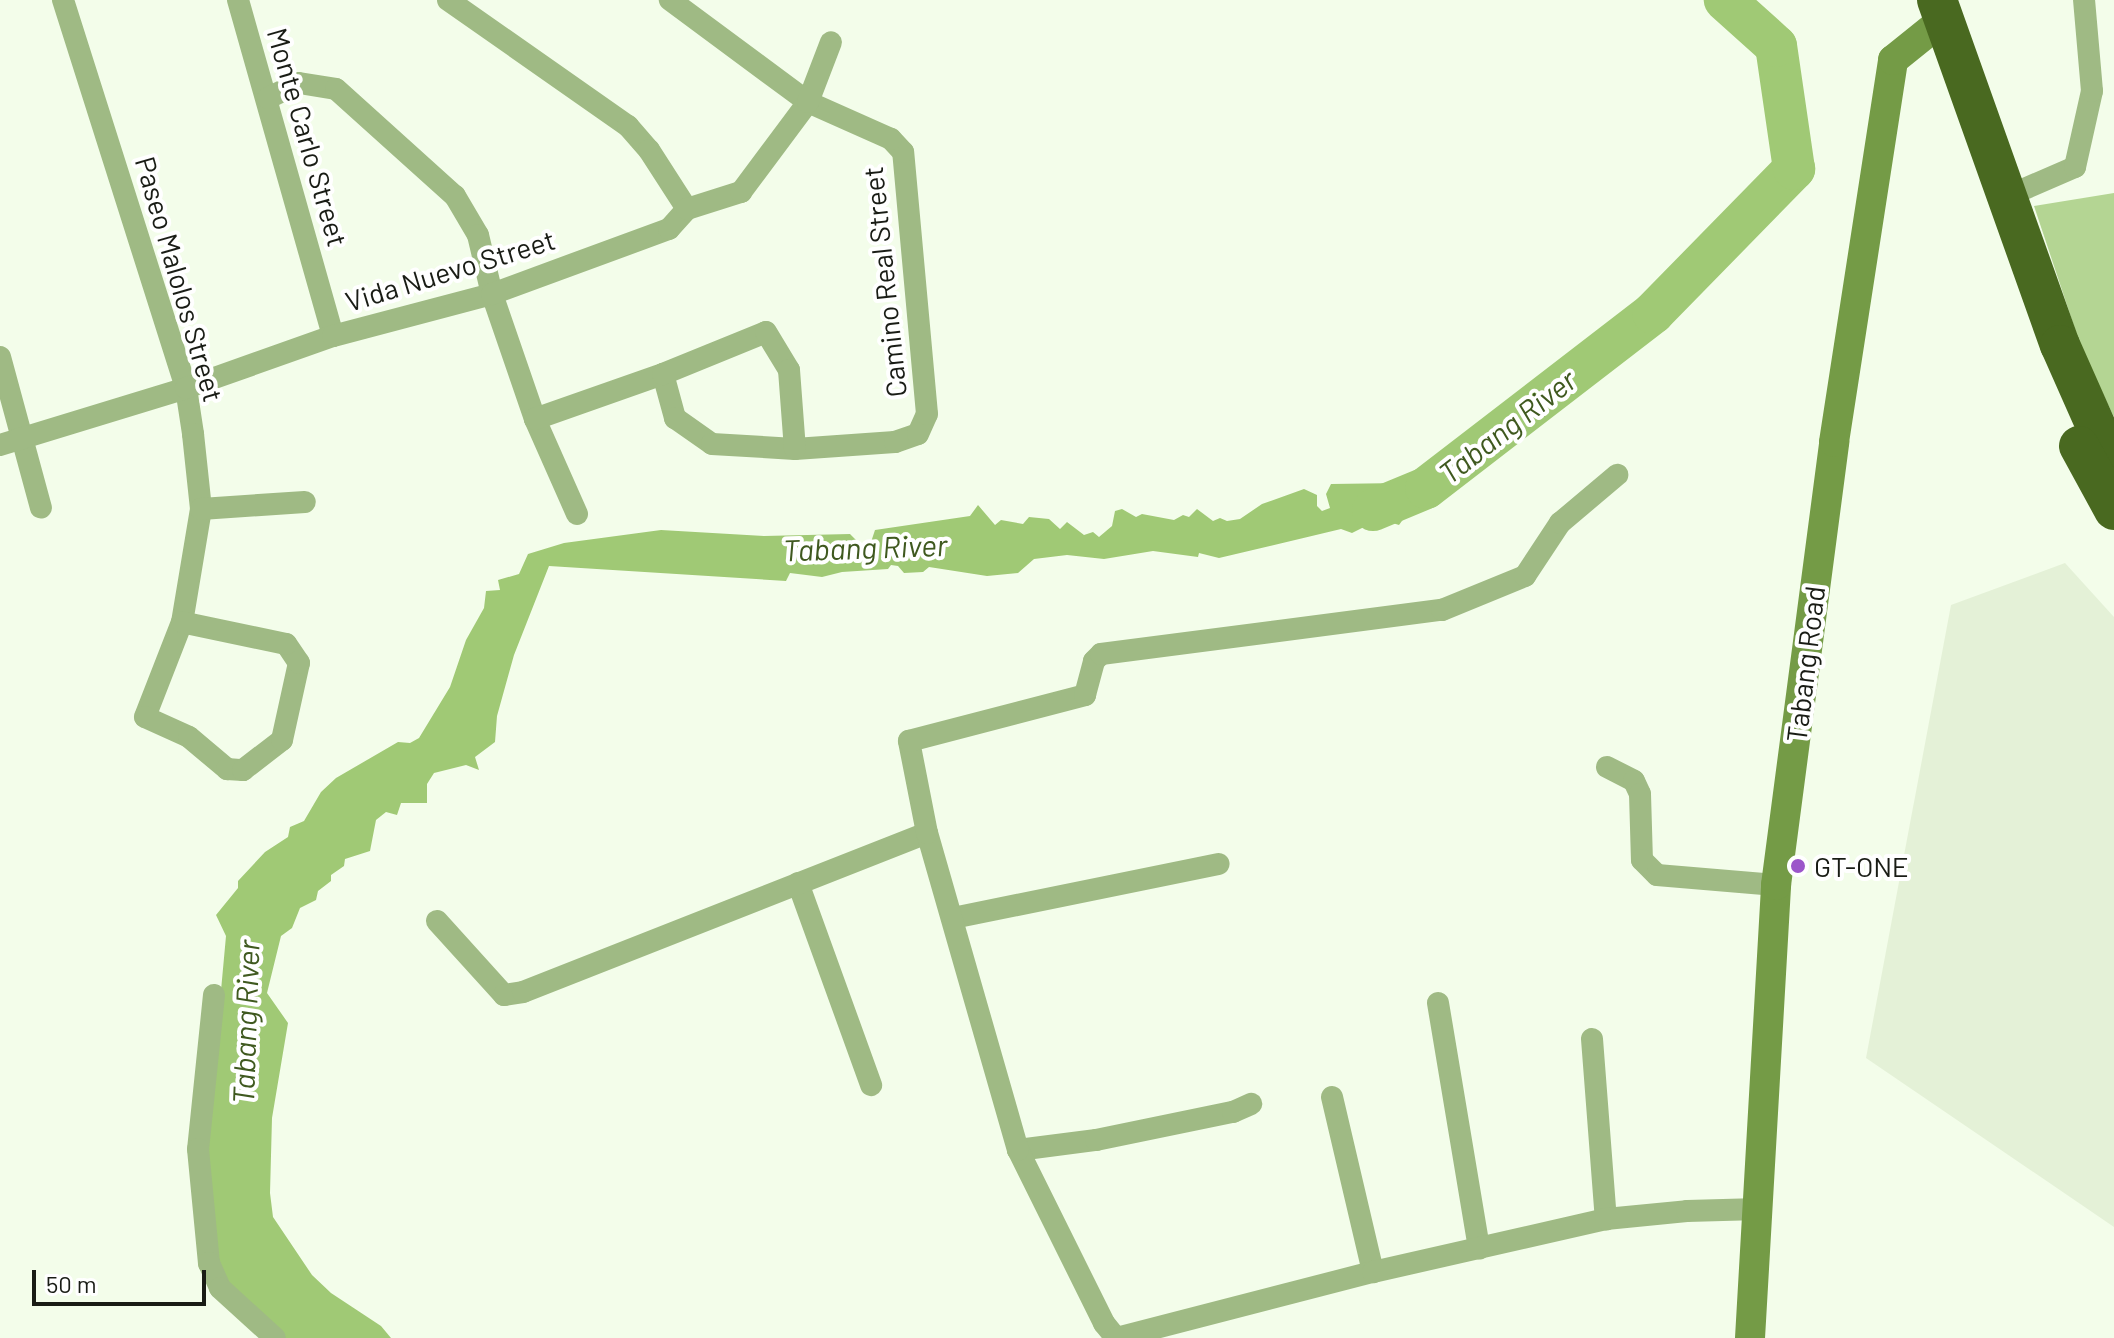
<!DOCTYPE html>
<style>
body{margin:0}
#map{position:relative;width:2114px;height:1338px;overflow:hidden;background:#f3fdea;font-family:Barlow,sans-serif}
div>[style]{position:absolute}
.built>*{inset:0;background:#e4f1d7}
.green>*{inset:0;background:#b4d593}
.water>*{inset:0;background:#a0c975}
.river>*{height:42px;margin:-21px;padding:0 21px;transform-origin:21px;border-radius:21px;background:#a0c975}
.street>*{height:22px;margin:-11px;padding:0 11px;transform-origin:11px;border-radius:11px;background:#9fba84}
.secondary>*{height:30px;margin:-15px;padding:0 15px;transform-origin:15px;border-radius:15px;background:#749b46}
.highway>*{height:40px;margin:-20px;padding:0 20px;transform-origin:20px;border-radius:20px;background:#496920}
.dots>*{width:22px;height:22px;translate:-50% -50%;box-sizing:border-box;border:4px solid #fff;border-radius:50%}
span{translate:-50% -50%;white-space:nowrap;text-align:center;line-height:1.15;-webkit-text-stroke:8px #fff;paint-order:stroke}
.street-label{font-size:28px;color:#191c15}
.poi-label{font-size:28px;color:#191c15}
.left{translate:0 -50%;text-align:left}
.water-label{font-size:30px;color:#3f591f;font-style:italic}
.scale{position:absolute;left:32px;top:1270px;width:174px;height:36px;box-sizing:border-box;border:4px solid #191c15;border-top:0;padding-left:10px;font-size:24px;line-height:28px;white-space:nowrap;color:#191c15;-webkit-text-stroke:6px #fff;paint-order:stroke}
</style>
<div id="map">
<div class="built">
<div style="clip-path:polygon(2065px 563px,2114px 617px,2114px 1227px,1866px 1058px,1951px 605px)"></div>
</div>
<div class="green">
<div style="clip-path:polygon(2114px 193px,2114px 417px,2082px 350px,2034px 206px)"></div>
</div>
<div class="water">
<div style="clip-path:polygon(1401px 483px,1426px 488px,1399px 525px,1380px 519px,1352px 533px,1341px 529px,1219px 558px,1199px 553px,1198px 557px,1153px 551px,1104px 559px,1067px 555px,1034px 559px,1018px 573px,987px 576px,929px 567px,923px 572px,904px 573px,898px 566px,891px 565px,888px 569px,842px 572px,822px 577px,790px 573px,786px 581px,549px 566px,514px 655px,497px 716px,495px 742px,475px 757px,479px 770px,466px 765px,434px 773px,427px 784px,427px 803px,401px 803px,397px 815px,386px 812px,376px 820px,370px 851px,345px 859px,344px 866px,331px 875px,331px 881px,318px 891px,316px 900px,300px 908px,292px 928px,281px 936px,267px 993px,288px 1023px,272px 1118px,270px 1193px,273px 1217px,312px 1275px,331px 1293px,381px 1326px,391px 1338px,284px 1338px,222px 1275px,214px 1235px,207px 1143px,226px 936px,216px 915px,238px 888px,238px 881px,265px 852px,288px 837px,290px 827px,304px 821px,321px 792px,336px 778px,398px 742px,410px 743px,419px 738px,450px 687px,466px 640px,484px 608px,486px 591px,500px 590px,498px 580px,519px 574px,528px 554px,564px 543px,661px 530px,764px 536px,850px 534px,864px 548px,871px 542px,875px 530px,970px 516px,978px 505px,995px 525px,1001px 520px,1023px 524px,1029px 517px,1049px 519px,1060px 529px,1067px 522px,1084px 535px,1093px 532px,1099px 537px,1112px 526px,1115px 511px,1122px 509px,1136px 517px,1142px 514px,1174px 520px,1183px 515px,1189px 517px,1197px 509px,1213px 521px,1220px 518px,1227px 521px,1240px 519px,1262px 504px,1304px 489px,1317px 495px,1317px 506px,1322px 511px,1330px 508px,1326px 494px,1331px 484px)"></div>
</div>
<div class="river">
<div style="left:1373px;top:510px;width:57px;rotate:-22.5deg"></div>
<div style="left:1426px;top:488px;width:287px;rotate:-37.6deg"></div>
<div style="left:1653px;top:313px;width:202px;rotate:-45.6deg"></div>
<div style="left:1794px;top:169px;width:124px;rotate:-98.3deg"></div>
<div style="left:1776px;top:46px;width:69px;rotate:-138deg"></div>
</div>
<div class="street">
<div style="left:63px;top:0;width:407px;rotate:72.4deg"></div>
<div style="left:186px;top:388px;width:47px;rotate:81.3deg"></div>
<div style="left:193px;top:434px;width:75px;rotate:83.9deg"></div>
<div style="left:201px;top:509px;width:115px;rotate:99.5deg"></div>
<div style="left:182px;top:622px;width:102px;rotate:111.3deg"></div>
<div style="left:145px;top:717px;width:48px;rotate:24.4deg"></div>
<div style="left:189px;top:737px;width:50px;rotate:40.1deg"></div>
<div style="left:227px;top:769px;width:16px;rotate:4deg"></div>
<div style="left:243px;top:770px;width:49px;rotate:-37.6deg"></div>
<div style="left:282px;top:740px;width:79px;rotate:-77.6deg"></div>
<div style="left:299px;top:663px;width:23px;rotate:-124deg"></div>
<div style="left:286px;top:644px;width:106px;rotate:-168.1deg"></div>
<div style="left:238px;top:0;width:349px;rotate:74.2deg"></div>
<div style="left:448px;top:0;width:220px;rotate:35deg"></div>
<div style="left:628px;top:126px;width:32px;rotate:49deg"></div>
<div style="left:649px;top:150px;width:70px;rotate:57.2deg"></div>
<div style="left:268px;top:98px;width:34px;rotate:-26deg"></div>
<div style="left:299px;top:83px;width:37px;rotate:9deg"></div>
<div style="left:336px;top:89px;width:160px;rotate:42deg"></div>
<div style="left:455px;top:196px;width:45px;rotate:59.5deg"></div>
<div style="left:478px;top:235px;width:61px;rotate:76.7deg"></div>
<div style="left:492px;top:294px;width:132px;rotate:71deg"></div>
<div style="left:2008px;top:196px;width:73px;rotate:-23.4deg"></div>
<div style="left:2075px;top:167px;width:78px;rotate:-77.4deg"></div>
<div style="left:2092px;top:91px;width:91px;rotate:-95deg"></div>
<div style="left:0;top:357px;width:156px;rotate:74.8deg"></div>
<div style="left:663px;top:374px;width:46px;rotate:74.7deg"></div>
<div style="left:675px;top:418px;width:45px;rotate:35.1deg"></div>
<div style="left:712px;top:444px;width:83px;rotate:3.4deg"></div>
<div style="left:795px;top:449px;width:100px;rotate:-4deg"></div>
<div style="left:895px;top:442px;width:24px;rotate:-19deg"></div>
<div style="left:918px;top:434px;width:22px;rotate:-66deg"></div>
<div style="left:927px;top:414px;width:263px;rotate:-95.2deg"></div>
<div style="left:903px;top:152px;width:18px;rotate:-133deg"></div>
<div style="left:891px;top:139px;width:91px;rotate:-156deg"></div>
<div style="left:808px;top:102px;width:172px;rotate:-143.5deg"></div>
<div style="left:0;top:445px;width:195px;rotate:-17deg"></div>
<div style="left:186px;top:388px;width:156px;rotate:-19.5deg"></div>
<div style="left:333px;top:336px;width:164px;rotate:-14.8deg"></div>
<div style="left:492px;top:294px;width:189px;rotate:-20.2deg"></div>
<div style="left:669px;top:229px;width:27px;rotate:-48deg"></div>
<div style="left:687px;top:209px;width:57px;rotate:-17.5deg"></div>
<div style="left:741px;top:192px;width:112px;rotate:-53.3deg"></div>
<div style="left:808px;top:102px;width:64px;rotate:-69deg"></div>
<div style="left:201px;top:509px;width:104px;rotate:-3.9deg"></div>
<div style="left:577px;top:514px;width:104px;rotate:-113.9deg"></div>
<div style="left:535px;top:419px;width:136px;rotate:-19.4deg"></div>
<div style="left:663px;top:374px;width:111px;rotate:-22.2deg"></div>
<div style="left:766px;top:332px;width:44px;rotate:58.8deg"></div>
<div style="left:789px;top:370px;width:79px;rotate:85.7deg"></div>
<div style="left:1607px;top:767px;width:30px;rotate:27deg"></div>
<div style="left:1634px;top:781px;width:14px;rotate:65deg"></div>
<div style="left:1640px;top:794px;width:66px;rotate:88.3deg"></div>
<div style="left:1642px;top:860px;width:21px;rotate:45deg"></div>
<div style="left:1657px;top:875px;width:119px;rotate:4.8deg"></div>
<div style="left:798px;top:883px;width:215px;rotate:70.1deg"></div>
<div style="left:953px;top:918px;width:271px;rotate:-11.5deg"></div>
<div style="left:437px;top:921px;width:100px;rotate:47.8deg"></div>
<div style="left:504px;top:995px;width:19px;rotate:-9deg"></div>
<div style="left:523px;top:992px;width:434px;rotate:-21.5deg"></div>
<div style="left:214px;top:995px;width:155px;rotate:95.9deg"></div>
<div style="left:198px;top:1149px;width:115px;rotate:84.5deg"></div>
<div style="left:209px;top:1263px;width:27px;rotate:66deg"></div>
<div style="left:220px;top:1288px;width:74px;rotate:42.3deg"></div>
<div style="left:1438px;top:1003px;width:249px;rotate:80.5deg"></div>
<div style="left:1592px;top:1039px;width:181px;rotate:85.6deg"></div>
<div style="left:1332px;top:1097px;width:180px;rotate:76.8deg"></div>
<div style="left:1018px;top:1150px;width:79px;rotate:-7.3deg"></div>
<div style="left:1096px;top:1140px;width:140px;rotate:-11.6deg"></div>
<div style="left:1233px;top:1112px;width:20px;rotate:-24deg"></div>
<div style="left:1116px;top:1338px;width:19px;rotate:-129deg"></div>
<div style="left:1104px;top:1323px;width:193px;rotate:-116.4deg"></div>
<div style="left:1018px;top:1150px;width:330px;rotate:-106deg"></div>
<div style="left:927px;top:833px;width:94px;rotate:-101.1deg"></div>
<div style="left:909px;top:741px;width:182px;rotate:-14.6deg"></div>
<div style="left:1085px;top:695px;width:35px;rotate:-75deg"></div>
<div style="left:1094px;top:661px;width:10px;rotate:-45deg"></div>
<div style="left:1101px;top:654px;width:344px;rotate:-7.4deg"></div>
<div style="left:1442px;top:610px;width:90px;rotate:-22.3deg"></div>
<div style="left:1525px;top:576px;width:64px;rotate:-56.6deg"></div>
<div style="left:1560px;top:523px;width:75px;rotate:-40.1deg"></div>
<div style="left:1117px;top:1338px;width:264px;rotate:-14.5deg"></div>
<div style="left:1373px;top:1272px;width:239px;rotate:-12.8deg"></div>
<div style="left:1606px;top:1219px;width:81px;rotate:-5.6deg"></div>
<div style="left:1687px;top:1211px;width:72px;rotate:-1.6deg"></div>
</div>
<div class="secondary">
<div style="left:1750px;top:1338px;width:454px;rotate:-86.7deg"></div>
<div style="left:1776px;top:885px;width:447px;rotate:-82.5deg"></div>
<div style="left:1834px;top:442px;width:387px;rotate:-81.2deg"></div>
<div style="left:1893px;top:60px;width:65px;rotate:-38.8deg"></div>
</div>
<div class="highway">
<div style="left:1937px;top:0;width:366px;rotate:70.4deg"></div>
<div style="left:2060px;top:345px;width:133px;rotate:66.1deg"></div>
<div style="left:2079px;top:446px;width:73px;rotate:61.3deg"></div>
</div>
<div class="dots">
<div style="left:1798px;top:866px;background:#9c56ca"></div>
</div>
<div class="street-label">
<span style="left:308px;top:137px;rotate:74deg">Monte Carlo Street</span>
<span style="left:450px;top:270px;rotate:-17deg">Vida Nuevo Street</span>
<span style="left:180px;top:279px;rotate:74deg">Paseo Malolos Street</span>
<span style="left:884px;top:282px;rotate:-96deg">Camino Real Street</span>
<span style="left:1805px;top:664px;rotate:-83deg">Tabang Road</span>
</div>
<div class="poi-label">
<span class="left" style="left:1814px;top:866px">GT-ONE</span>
</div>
<div class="water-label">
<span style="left:1507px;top:426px;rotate:-38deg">Tabang River</span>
<span style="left:865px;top:547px;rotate:-2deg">Tabang River</span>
<span style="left:245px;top:1022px;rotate:-88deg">Tabang River</span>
</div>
<div class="scale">50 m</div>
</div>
